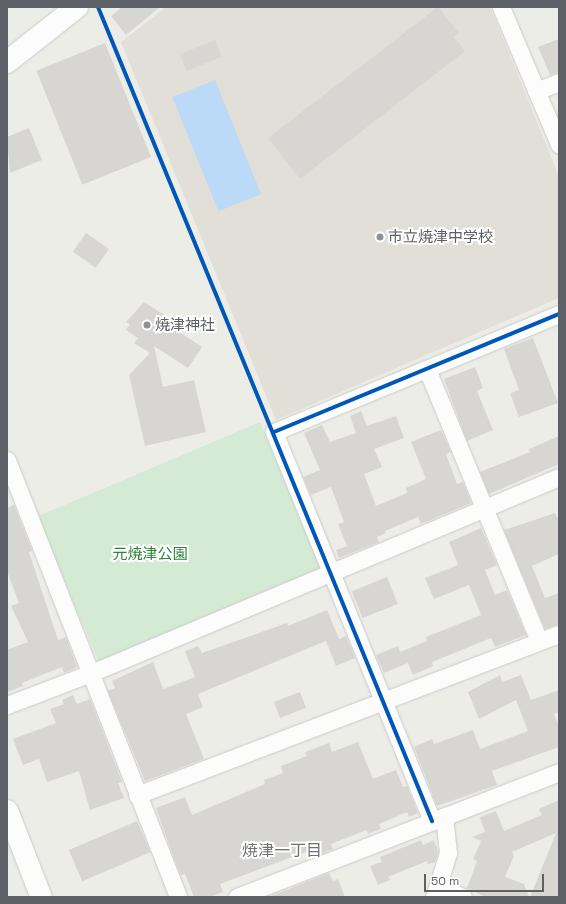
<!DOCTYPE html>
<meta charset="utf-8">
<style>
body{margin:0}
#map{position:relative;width:566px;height:904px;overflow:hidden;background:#edede8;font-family:"Space Grotesk","Noto Sans JP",sans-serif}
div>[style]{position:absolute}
.education>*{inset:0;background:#e1dfd7}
.green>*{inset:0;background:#d5ead4;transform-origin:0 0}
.water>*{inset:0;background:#bbdaf8;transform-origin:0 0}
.building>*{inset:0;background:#d7d6d3;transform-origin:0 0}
.roads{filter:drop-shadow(0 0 1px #c9cac8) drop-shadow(0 0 1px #c9cac8)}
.minor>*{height:17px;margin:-8.5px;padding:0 8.5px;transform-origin:8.5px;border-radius:8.5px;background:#fcfcfc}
.tertiary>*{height:21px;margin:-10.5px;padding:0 10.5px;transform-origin:10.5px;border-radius:10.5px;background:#fcfcfc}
.secondary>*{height:22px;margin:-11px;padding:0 11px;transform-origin:11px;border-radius:11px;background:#fcfcfc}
.cycleway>*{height:4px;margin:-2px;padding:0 2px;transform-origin:2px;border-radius:2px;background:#0057b8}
.dots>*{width:11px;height:11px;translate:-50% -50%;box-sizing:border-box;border:2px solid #fff;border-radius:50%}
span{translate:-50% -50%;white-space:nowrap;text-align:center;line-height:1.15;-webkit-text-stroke:4px #fff;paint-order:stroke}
.poi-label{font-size:15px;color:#5d6066}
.left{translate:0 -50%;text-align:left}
.park-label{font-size:15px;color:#30823a}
.neighbourhood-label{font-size:16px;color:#6e7278}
.frame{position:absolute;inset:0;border:8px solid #5d6066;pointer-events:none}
.scale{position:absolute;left:424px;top:874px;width:120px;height:18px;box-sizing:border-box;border:2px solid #5d6066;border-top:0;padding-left:5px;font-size:12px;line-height:14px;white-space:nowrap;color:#5d6066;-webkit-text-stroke:3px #fff;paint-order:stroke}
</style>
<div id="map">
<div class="education">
<div style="clip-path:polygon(166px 7px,490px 7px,559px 176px,559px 298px,276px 420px,121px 42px)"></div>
</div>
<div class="green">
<div style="left:260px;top:422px;width:160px;height:242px;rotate:67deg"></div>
</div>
<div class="water">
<div style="left:215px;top:80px;width:123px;height:46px;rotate:68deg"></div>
</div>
<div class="building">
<div style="clip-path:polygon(122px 7px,160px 7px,126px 35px,111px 16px)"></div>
<div style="clip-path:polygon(438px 7px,459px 33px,454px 37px,465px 51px,300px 179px,268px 138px)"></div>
<div style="clip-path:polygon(559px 39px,559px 72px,550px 75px,538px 47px)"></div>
<div style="left:215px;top:40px;width:18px;height:38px;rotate:68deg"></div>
<div style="left:105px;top:43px;width:123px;height:74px;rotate:68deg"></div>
<div style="clip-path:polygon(29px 128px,42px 160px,10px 173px,7px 137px)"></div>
<div style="left:86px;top:233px;width:28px;height:23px;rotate:35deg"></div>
<div style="clip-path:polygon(144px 302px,166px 316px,163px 321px,202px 347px,188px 368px,154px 346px,163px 387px,194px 380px,206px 432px,145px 446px,129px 375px,150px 353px,134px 343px,138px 338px,126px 330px,130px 324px,126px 322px)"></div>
<div style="clip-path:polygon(533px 338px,558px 403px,519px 417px,510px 393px,519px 390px,504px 349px)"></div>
<div style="clip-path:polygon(475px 367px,483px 388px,477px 391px,493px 430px,467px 441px,444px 379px)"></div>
<div style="clip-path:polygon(361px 411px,367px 426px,396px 416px,404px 438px,374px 449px,382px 467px,364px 474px,376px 506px,407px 493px,406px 488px,426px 479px,411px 442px,441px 430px,451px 452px,446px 454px,457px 484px,463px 482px,471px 503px,421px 524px,418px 517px,385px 531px,386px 533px,377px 537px,379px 542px,339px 558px,336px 550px,347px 546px,338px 524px,344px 522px,331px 487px,311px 495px,303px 477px,320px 470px,304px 433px,322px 425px,330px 442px,356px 433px,350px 416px)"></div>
<div style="clip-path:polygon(559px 436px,559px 464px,489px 494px,480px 472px,530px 452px,529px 449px)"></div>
<div style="clip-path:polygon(14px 505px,32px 551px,29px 552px,58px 640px,66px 637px,77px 667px,64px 673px,62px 667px,22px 683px,23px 686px,7px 692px,7px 650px,28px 642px,11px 606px,19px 603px,7px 571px,7px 508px)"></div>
<div style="clip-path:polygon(555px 513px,559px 521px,559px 554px,532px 566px,545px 598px,559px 593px,559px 624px,545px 629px,504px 530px)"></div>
<div style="clip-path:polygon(481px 528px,497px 565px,485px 570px,495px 595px,507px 590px,526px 635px,495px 647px,491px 638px,432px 662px,433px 666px,413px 675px,408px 663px,384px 673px,376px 655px,398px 646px,400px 652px,427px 641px,426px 637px,481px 615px,469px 585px,434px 599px,425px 578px,458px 565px,449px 542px)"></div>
<div style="left:387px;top:577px;width:29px;height:38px;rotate:68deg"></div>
<div style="clip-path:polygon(327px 610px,339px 639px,346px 636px,355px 658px,336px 666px,326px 641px,198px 694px,203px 707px,186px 714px,204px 759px,145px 781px,108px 691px,115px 688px,112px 681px,153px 662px,163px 689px,195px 677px,185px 651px,198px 646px,202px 653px,287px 623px,288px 626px)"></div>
<div style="clip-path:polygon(500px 675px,502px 682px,521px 675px,531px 700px,559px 690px,559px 712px,554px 714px,559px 727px,559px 747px,492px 771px,497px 785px,437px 806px,414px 747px,432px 739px,434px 744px,473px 730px,480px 749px,528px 731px,516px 700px,479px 719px,468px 692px)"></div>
<div style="left:300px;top:692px;width:17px;height:28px;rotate:69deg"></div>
<div style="clip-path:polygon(73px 695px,77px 704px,90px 699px,122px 782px,118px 783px,124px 798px,90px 810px,79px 771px,47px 782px,39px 759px,23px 765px,13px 739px,56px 723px,50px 709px,64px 704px,62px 700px)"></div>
<div style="clip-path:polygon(358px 742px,373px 779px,396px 770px,403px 787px,407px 786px,418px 813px,409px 817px,407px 812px,379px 824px,381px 829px,368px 834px,367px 830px,331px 844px,333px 849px,316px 856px,314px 849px,220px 884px,223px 892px,209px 897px,194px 897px,185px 874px,181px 875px,174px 858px,156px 808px,185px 797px,192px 815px,265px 784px,264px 780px,283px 773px,281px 766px,307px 756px,305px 752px,329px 743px,332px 752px)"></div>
<div style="clip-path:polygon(559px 800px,559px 897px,530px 897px,556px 833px,512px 852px,514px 856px,505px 877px,524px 884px,529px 897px,485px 897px,467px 888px,477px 861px,473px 859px,481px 841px,472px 837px,485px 832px,480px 817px,496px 811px,504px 831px,542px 815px,539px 809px)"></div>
<div style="left:137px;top:821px;width:34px;height:74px;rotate:67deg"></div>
<div style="clip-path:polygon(421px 840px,423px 845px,434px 840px,438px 852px,435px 862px,428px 864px,427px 861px,388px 877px,390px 880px,378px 885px,370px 866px,382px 862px,380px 857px)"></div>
<div style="clip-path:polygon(329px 873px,333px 881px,338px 879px,345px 897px,269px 897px)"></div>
</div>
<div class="roads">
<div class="minor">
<div style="left:501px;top:7px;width:149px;rotate:67.1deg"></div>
<div style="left:536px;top:91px;width:25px;rotate:-21deg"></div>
<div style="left:427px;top:369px;width:294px;rotate:67.6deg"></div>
<div style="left:7px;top:460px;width:469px;rotate:68.6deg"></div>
<div style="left:7px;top:705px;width:90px;rotate:-20.9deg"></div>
<div style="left:91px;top:673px;width:507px;rotate:-22.72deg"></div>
<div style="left:137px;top:795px;width:452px;rotate:-20.9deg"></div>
<div style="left:432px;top:821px;width:420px;rotate:-112.1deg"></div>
<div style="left:274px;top:432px;width:308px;rotate:-22.5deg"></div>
<div style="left:438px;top:887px;width:27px;rotate:22deg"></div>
<div style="left:237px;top:897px;width:345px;rotate:-21.2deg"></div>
<div style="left:434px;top:897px;width:46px;rotate:-72.3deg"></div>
<div style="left:448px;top:853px;width:37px;rotate:-96deg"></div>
</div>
<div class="tertiary">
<div style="left:7px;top:810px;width:93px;rotate:68.7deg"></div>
</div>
<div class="secondary">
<div style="left:7px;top:62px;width:89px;rotate:-38.2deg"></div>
</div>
</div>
<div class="cycleway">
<div style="left:98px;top:7px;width:880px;rotate:67.69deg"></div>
<div style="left:274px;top:432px;width:308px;rotate:-22.5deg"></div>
</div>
<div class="dots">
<div style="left:380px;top:237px;background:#8f9194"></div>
<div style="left:147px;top:325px;background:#8f9194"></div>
</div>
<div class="poi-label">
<span class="left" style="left:388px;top:237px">市立焼津中学校</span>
<span class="left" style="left:155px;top:325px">焼津神社</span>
</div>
<div class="park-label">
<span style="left:150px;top:554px">元焼津公園</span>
</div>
<div class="neighbourhood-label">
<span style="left:282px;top:851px">焼津一丁目</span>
</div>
<div class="frame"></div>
<div class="scale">50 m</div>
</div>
